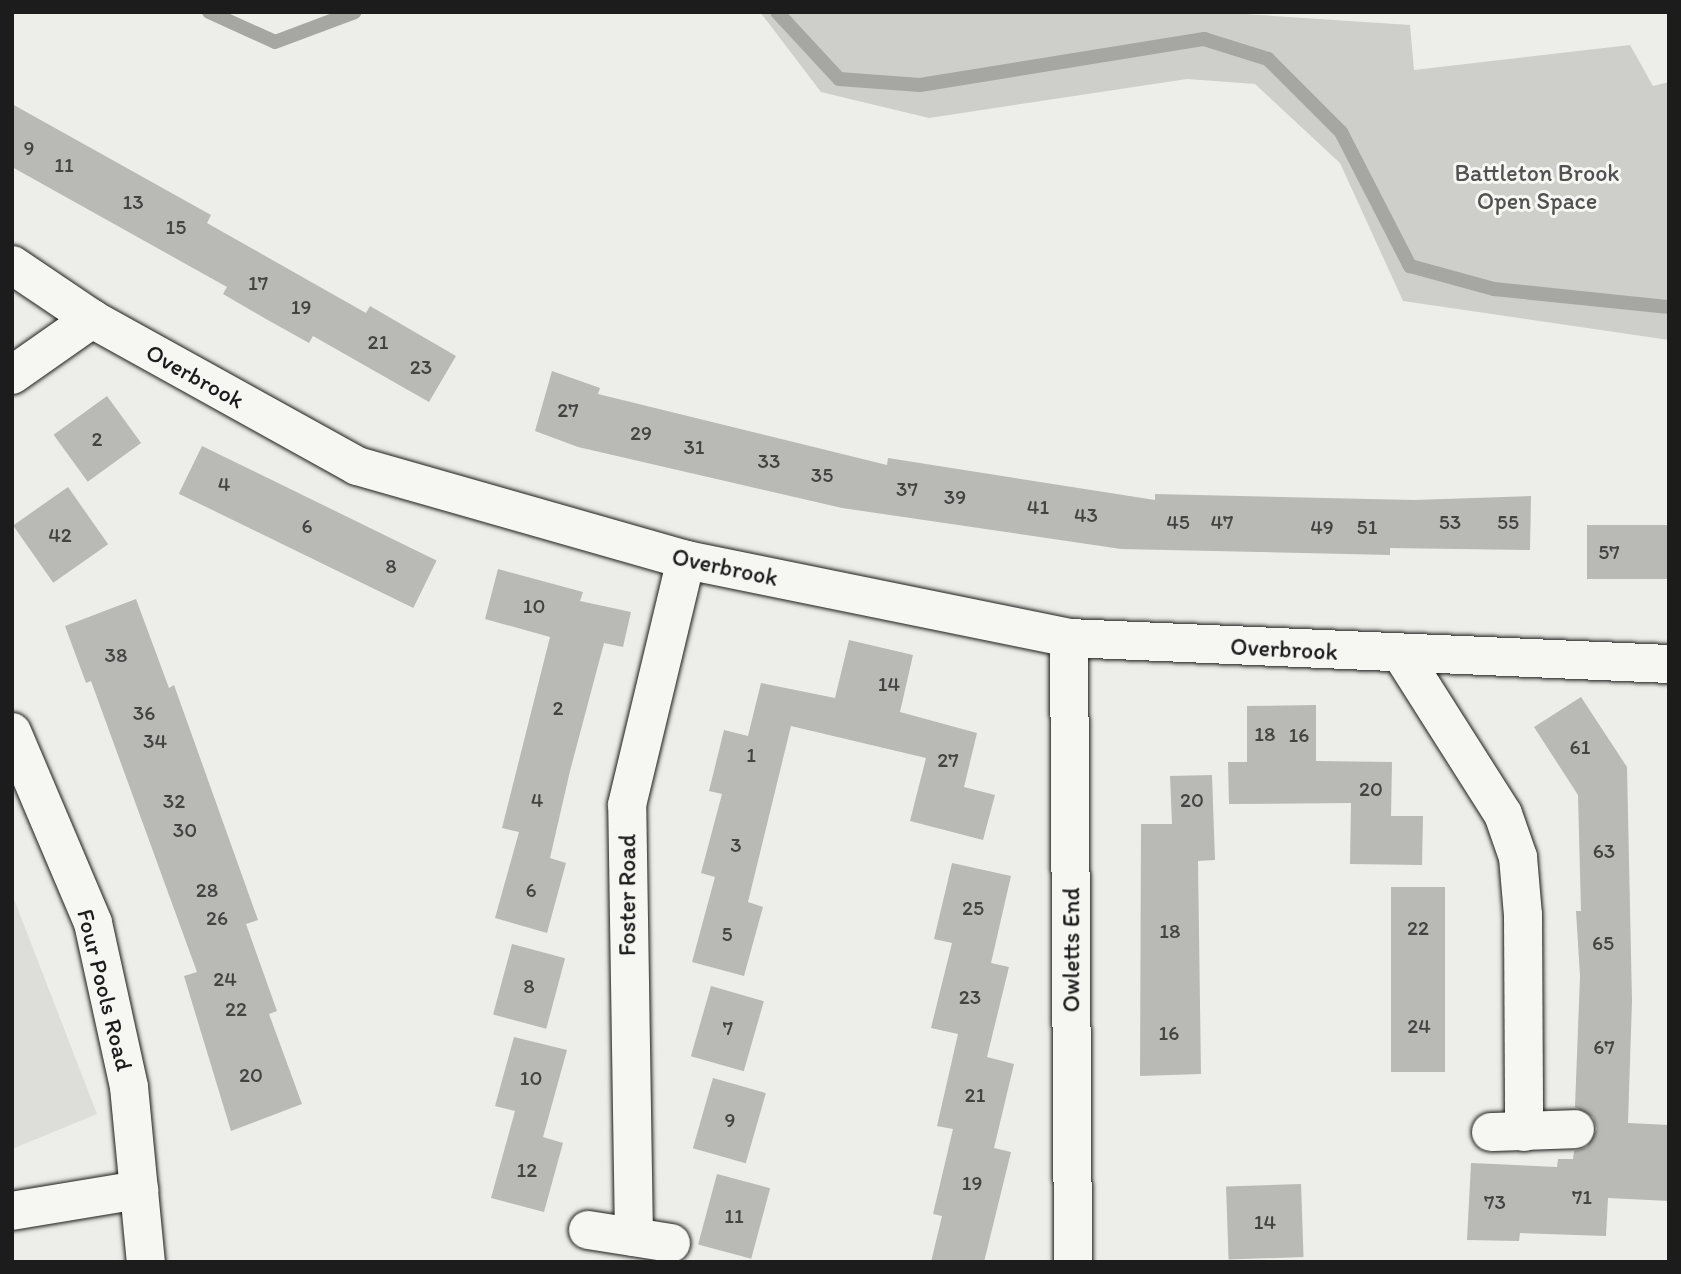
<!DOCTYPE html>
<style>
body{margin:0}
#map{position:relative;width:1681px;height:1274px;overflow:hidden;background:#edede9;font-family:Itim,sans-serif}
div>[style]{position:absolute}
.built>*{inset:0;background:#ddddda}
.green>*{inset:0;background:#cececb}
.stream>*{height:14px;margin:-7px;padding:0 7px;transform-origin:7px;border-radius:7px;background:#a6a6a3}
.building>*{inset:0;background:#b9b9b6;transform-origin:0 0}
.roads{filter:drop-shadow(0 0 2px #1c1c1c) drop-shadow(0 0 2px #1c1c1c)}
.street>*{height:38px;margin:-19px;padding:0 19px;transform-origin:19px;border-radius:19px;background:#f6f6f2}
span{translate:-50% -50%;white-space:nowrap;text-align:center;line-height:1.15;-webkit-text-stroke:6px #f6f6f2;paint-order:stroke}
.number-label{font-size:21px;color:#434342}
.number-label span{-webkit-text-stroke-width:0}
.park-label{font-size:24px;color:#515151}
.street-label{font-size:24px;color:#1c1c1c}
.frame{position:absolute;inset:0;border:14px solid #1c1c1c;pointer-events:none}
</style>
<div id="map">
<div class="built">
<div style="clip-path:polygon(12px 894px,97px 1114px,12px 1149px)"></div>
</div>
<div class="green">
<div style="clip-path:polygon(760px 12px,1215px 12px,1410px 25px,1414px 70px,1630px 45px,1653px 86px,1669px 82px,1669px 340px,1403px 301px,1340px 163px,1255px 84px,1187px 79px,929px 118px,821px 92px)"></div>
</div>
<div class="stream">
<div style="left:209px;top:12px;width:72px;rotate:24.4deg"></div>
<div style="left:275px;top:42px;width:85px;rotate:-20.6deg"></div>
<div style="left:777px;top:12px;width:91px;rotate:47.2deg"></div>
<div style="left:839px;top:79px;width:81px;rotate:4.2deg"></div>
<div style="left:920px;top:85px;width:288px;rotate:-9.2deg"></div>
<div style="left:1204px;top:39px;width:67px;rotate:17.4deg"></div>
<div style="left:1268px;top:59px;width:103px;rotate:45deg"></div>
<div style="left:1341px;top:132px;width:151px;rotate:62.8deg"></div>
<div style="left:1410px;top:266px;width:87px;rotate:15.3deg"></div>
<div style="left:1494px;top:289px;width:176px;rotate:5.9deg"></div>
</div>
<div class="building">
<div style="clip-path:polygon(12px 104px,211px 215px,207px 223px,366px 313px,370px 306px,456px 356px,429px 402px,313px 336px,309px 343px,266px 319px,223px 294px,227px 287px,12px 167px)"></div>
<div style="clip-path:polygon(552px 371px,600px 388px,598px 394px,887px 465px,888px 458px,1155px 500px,1155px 494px,1414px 500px,1531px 496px,1530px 550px,1390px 548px,1390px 555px,1121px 549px,842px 508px,578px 447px,535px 431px)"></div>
<div style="left:107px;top:396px;width:58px;height:66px;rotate:54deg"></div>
<div style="left:202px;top:446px;width:261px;height:53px;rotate:26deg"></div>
<div style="left:68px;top:487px;width:70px;height:67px;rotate:55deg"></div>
<div style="left:1587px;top:525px;width:82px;height:54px"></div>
<div style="clip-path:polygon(498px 569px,583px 592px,580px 601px,631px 612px,623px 647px,604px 643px,570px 771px,550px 858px,566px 863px,547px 933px,495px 918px,519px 832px,502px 828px,550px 637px,485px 619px)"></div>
<div style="clip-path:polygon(136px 599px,169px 688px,174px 685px,258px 920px,246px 924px,277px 1011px,269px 1014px,302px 1104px,231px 1131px,184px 976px,197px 972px,91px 681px,86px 683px,65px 626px)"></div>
<div style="clip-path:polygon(849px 640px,913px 655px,900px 712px,977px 733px,964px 787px,995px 795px,983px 840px,910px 821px,926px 758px,791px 726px,748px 902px,763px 907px,744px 976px,692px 962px,715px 877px,701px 873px,722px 794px,709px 791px,724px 730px,748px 736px,761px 683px,835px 698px)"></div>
<div style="clip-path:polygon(1581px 697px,1627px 767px,1632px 1001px,1628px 1123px,1669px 1125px,1669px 1201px,1608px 1198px,1606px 1236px,1520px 1233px,1519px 1241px,1467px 1240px,1471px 1163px,1557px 1167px,1558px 1159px,1573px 1159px,1574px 1151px,1587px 1147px,1597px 1129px,1593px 1117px,1575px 1107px,1580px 976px,1576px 911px,1581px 911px,1578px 795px,1534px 727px)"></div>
<div style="clip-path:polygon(1316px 705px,1316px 761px,1392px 762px,1391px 816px,1423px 816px,1422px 865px,1350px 864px,1351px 803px,1229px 804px,1228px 762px,1247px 762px,1247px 706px)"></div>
<div style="clip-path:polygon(1212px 775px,1215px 860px,1198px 861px,1201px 1074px,1140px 1076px,1141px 824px,1172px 824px,1170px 776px)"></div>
<div style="clip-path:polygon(952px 863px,1011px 876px,991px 963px,1009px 967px,987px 1057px,1014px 1064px,994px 1148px,1011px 1152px,984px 1262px,931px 1262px,942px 1216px,933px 1214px,953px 1129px,937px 1126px,958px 1034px,931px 1028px,952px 943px,934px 939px)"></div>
<div style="left:1445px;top:887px;width:185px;height:54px;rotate:90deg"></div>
<div style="left:512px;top:944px;width:55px;height:73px;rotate:15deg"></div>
<div style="left:711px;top:986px;width:55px;height:73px;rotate:16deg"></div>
<div style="clip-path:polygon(514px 1037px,567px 1050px,543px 1137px,563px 1143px,544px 1212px,491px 1198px,515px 1111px,495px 1106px)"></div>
<div style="left:713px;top:1078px;width:55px;height:73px;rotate:16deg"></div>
<div style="left:717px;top:1174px;width:55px;height:73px;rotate:15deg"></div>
<div style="left:1301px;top:1184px;width:73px;height:75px;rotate:88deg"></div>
</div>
<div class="roads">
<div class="street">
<div style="left:12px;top:265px;width:97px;rotate:34deg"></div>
<div style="left:92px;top:319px;width:303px;rotate:29deg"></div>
<div style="left:357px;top:466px;width:342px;rotate:15.9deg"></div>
<div style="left:686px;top:560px;width:391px;rotate:11.5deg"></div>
<div style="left:1069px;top:638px;width:601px;rotate:2.48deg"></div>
<div style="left:12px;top:375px;width:98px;rotate:-35deg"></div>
<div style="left:1069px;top:638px;width:624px;rotate:89.63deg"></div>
<div style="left:1402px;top:655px;width:188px;rotate:57.6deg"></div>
<div style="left:1503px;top:814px;width:46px;rotate:70.8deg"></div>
<div style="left:1518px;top:857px;width:58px;rotate:85.1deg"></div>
<div style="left:1523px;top:915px;width:217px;rotate:89.7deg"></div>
<div style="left:12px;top:732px;width:207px;rotate:67deg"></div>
<div style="left:93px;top:923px;width:168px;rotate:77.6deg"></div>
<div style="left:129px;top:1087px;width:176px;rotate:84.5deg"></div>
<div style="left:1491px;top:1132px;width:84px;rotate:-2deg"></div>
<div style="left:12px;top:1211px;width:129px;rotate:-9.4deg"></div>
<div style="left:588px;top:1230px;width:84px;rotate:8.9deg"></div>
<div style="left:634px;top:1237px;width:432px;rotate:-90.9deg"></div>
<div style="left:627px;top:805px;width:252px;rotate:-76.5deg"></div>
</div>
</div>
<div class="number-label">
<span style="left:29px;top:148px">9</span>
<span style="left:64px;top:165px">11</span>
<span style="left:133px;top:202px">13</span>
<span style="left:176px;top:227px">15</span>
<span style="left:258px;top:283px">17</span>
<span style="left:301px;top:307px">19</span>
<span style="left:378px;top:342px">21</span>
<span style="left:421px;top:367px">23</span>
<span style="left:568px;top:410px">27</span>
<span style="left:641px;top:433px">29</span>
<span style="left:97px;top:439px">2</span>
<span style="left:694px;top:447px">31</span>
<span style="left:769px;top:461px">33</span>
<span style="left:822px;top:475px">35</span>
<span style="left:224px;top:484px">4</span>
<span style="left:907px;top:489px">37</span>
<span style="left:955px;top:497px">39</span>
<span style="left:1038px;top:507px">41</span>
<span style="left:1086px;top:515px">43</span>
<span style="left:1178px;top:522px">45</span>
<span style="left:1222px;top:522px">47</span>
<span style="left:1450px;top:522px">53</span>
<span style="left:1508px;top:522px">55</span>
<span style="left:307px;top:526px">6</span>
<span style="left:1322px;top:527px">49</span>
<span style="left:1367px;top:527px">51</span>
<span style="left:60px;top:535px">42</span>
<span style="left:1609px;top:552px">57</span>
<span style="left:391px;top:566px">8</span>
<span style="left:534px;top:606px">10</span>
<span style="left:116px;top:655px">38</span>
<span style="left:889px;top:684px">14</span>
<span style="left:558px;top:708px">2</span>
<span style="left:144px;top:713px">36</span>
<span style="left:1265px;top:734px">18</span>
<span style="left:1299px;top:735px">16</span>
<span style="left:155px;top:741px">34</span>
<span style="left:1580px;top:747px">61</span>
<span style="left:751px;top:755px">1</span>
<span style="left:948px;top:760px">27</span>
<span style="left:1371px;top:789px">20</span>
<span style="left:537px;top:800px">4</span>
<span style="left:1192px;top:800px">20</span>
<span style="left:174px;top:801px">32</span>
<span style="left:185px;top:830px">30</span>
<span style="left:736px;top:845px">3</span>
<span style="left:1604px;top:851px">63</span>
<span style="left:207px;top:890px">28</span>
<span style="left:531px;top:890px">6</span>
<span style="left:973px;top:908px">25</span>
<span style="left:217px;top:918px">26</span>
<span style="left:1418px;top:928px">22</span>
<span style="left:1170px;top:931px">18</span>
<span style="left:727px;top:934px">5</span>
<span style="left:1603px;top:943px">65</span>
<span style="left:225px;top:979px">24</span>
<span style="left:529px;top:986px">8</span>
<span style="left:970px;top:997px">23</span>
<span style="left:236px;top:1009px">22</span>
<span style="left:1419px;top:1026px">24</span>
<span style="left:728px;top:1028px">7</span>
<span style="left:1169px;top:1033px">16</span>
<span style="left:1604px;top:1047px">67</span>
<span style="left:251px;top:1075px">20</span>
<span style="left:531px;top:1078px">10</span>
<span style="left:975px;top:1095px">21</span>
<span style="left:730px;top:1120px">9</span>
<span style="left:527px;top:1170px">12</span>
<span style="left:972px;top:1183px">19</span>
<span style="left:1582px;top:1197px">71</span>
<span style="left:1495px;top:1202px">73</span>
<span style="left:734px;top:1216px">11</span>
<span style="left:1265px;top:1222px">14</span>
</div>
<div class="park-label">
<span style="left:1537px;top:187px">Battleton Brook<br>Open Space</span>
</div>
<div class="street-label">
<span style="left:195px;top:376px;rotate:29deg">Overbrook</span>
<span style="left:725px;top:567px;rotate:12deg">Overbrook</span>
<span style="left:1284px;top:649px;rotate:3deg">Overbrook</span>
<span style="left:627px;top:895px;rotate:-90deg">Foster Road</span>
<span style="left:1071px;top:950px;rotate:-90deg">Owletts End</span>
<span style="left:105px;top:990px;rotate:76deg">Four Pools Road</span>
</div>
<div class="frame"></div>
</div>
